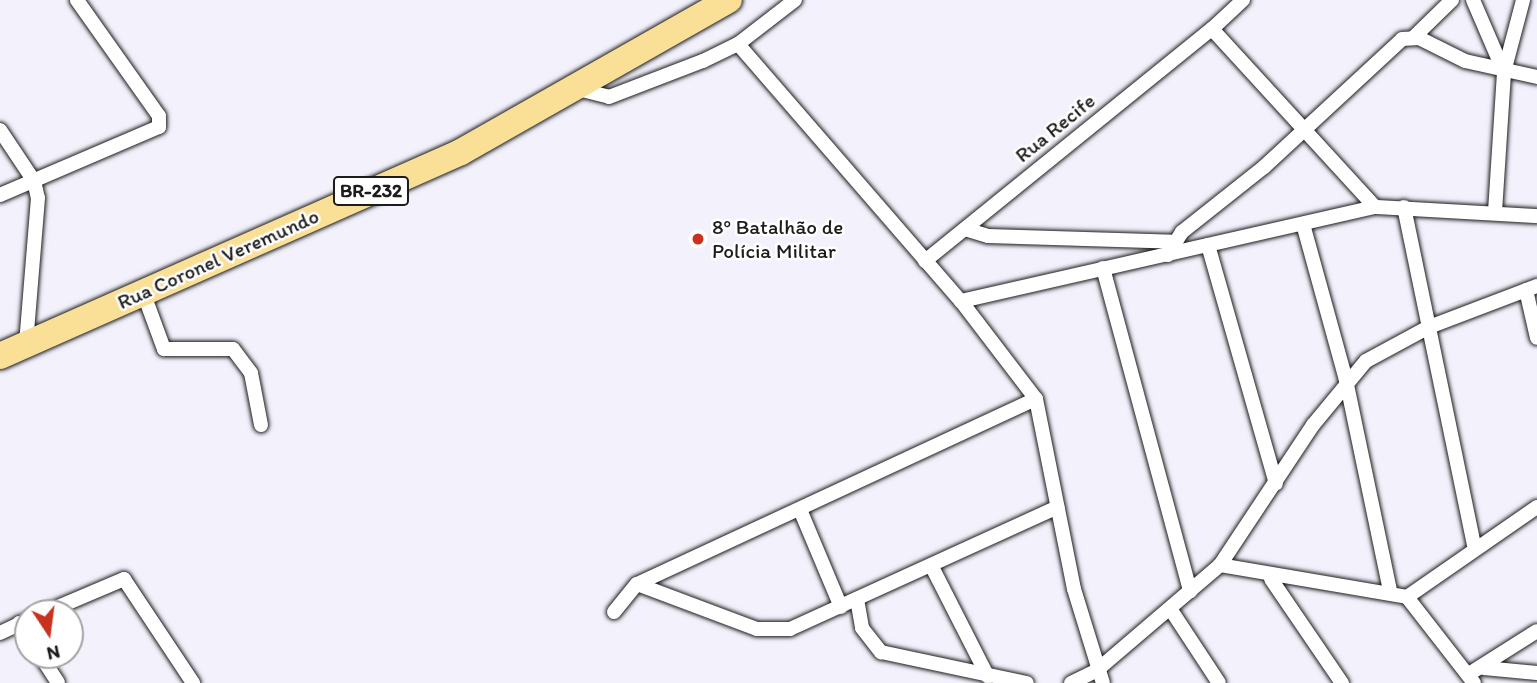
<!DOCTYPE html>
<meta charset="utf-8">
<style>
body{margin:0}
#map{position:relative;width:1537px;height:683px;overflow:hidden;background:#f3f2fc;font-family:Itim,sans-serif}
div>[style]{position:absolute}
.roads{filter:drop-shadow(0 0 2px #1c1c1c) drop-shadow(0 0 2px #1c1c1c)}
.street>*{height:14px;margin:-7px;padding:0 7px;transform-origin:7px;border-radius:7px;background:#fff}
.highway>*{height:26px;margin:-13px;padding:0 13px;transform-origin:13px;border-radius:13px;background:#fadf96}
.dots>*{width:19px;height:19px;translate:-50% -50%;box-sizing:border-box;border:4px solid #fff;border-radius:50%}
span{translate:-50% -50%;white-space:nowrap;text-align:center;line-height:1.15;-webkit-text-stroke:5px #fff;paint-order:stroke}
.shield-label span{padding:2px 5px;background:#fff;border:2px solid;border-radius:5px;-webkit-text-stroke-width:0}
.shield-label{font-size:19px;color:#1c1c1c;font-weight:700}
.street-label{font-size:21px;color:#1c1c1c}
.poi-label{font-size:21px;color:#1c1c1c}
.left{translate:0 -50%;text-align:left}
.north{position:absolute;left:14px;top:599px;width:70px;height:70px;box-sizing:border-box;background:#fff;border:2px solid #a4a4a4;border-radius:50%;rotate:167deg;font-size:19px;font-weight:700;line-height:28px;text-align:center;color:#1c1c1c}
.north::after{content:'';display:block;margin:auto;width:24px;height:32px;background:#c8321e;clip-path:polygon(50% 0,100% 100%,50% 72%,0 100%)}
</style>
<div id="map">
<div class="roads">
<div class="street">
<div style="left:1243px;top:0;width:42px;rotate:136.9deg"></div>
<div style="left:1212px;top:29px;width:241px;rotate:47.5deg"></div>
<div style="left:1473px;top:0;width:78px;rotate:66.7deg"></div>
<div style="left:1414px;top:37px;width:53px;rotate:-44.2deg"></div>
<div style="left:738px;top:44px;width:340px;rotate:49.1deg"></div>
<div style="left:961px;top:301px;width:123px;rotate:52.6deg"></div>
<div style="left:1036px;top:399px;width:194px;rotate:78.7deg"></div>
<div style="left:1074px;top:589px;width:98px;rotate:72.9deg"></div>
<div style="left:578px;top:89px;width:32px;rotate:14deg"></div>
<div style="left:609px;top:97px;width:101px;rotate:-21deg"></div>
<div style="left:703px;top:61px;width:39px;rotate:-26deg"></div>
<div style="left:738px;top:44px;width:72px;rotate:-37.7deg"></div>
<div style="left:0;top:130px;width:61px;rotate:56.3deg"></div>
<div style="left:34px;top:181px;width:17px;rotate:77deg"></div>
<div style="left:38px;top:198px;width:146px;rotate:94.7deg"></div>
<div style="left:0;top:195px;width:173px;rotate:-23.2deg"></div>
<div style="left:159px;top:127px;width:11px;rotate:-90deg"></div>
<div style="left:159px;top:116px;width:142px;rotate:-125.3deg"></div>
<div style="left:1404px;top:207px;width:349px;rotate:78.3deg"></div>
<div style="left:1495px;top:212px;width:140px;rotate:-86.3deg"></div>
<div style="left:1504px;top:72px;width:74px;rotate:-75.2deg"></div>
<div style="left:1303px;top:224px;width:162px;rotate:74.6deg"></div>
<div style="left:1346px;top:380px;width:216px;rotate:78.2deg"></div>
<div style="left:965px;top:229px;width:24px;rotate:17deg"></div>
<div style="left:988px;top:236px;width:186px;rotate:1.8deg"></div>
<div style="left:1208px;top:245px;width:248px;rotate:74.1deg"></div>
<div style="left:1168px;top:255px;width:27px;rotate:-59deg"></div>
<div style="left:1182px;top:232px;width:105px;rotate:-38.4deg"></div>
<div style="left:1264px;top:167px;width:188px;rotate:-42.8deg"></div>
<div style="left:1402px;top:39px;width:17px;rotate:-3deg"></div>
<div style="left:1419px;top:38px;width:51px;rotate:26.6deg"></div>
<div style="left:1465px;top:61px;width:74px;rotate:12.5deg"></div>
<div style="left:925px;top:261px;width:369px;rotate:-39deg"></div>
<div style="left:1103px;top:268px;width:335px;rotate:74.9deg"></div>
<div style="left:1526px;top:290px;width:49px;rotate:77.1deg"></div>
<div style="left:143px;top:292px;width:61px;rotate:69.8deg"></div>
<div style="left:164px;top:349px;width:69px"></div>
<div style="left:233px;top:349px;width:30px;rotate:53deg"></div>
<div style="left:251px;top:373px;width:53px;rotate:79.1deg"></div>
<div style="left:961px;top:301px;width:425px;rotate:-12.8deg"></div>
<div style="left:1375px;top:207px;width:162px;rotate:3.2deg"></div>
<div style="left:801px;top:512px;width:103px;rotate:67.2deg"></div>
<div style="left:1220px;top:565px;width:190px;rotate:9.7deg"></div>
<div style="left:1407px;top:597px;width:109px;rotate:52.1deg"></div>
<div style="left:932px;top:567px;width:123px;rotate:63deg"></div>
<div style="left:1271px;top:579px;width:126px;rotate:55.7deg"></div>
<div style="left:637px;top:584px;width:128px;rotate:20.6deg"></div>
<div style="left:757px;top:629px;width:33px"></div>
<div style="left:790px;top:629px;width:294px;rotate:-24.5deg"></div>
<div style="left:1407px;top:597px;width:158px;rotate:-34.7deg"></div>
<div style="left:857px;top:599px;width:29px;rotate:80deg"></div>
<div style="left:862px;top:628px;width:31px;rotate:52deg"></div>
<div style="left:881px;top:652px;width:149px;rotate:12deg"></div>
<div style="left:1171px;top:610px;width:87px;rotate:56.7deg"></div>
<div style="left:614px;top:612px;width:36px;rotate:-51deg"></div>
<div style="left:637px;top:584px;width:440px;rotate:-24.9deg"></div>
<div style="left:44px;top:613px;width:87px;rotate:-23deg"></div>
<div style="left:124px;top:579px;width:125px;rotate:56.4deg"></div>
<div style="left:19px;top:623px;width:17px;rotate:57deg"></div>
<div style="left:0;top:633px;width:31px;rotate:-25deg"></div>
<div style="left:40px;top:655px;width:33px;rotate:57deg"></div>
<div style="left:1484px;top:668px;width:53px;rotate:5.4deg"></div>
<div style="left:1469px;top:674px;width:80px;rotate:-32.3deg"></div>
<div style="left:1071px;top:683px;width:28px;rotate:-26deg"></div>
<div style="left:1096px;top:671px;width:163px;rotate:-40.5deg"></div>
<div style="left:1220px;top:565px;width:168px;rotate:-56.4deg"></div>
<div style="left:1313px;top:425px;width:83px;rotate:-50.4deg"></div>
<div style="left:1366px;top:361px;width:72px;rotate:-28.4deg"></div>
<div style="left:1429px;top:327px;width:116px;rotate:-20.8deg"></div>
</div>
<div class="highway">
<div style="left:0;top:356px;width:504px;rotate:-23.87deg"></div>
<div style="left:461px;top:152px;width:308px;rotate:-29.6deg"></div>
</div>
</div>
<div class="dots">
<div style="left:698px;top:239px;background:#c8321e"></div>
</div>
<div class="shield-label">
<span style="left:371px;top:191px">BR-232</span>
</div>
<div class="street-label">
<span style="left:1055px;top:128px;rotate:-39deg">Rua Recife</span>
<span style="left:218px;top:259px;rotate:-24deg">Rua Coronel Veremundo</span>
</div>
<div class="poi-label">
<span class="left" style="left:712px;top:239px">8º Batalhão de<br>Polícia Militar</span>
</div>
<div class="north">N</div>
</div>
